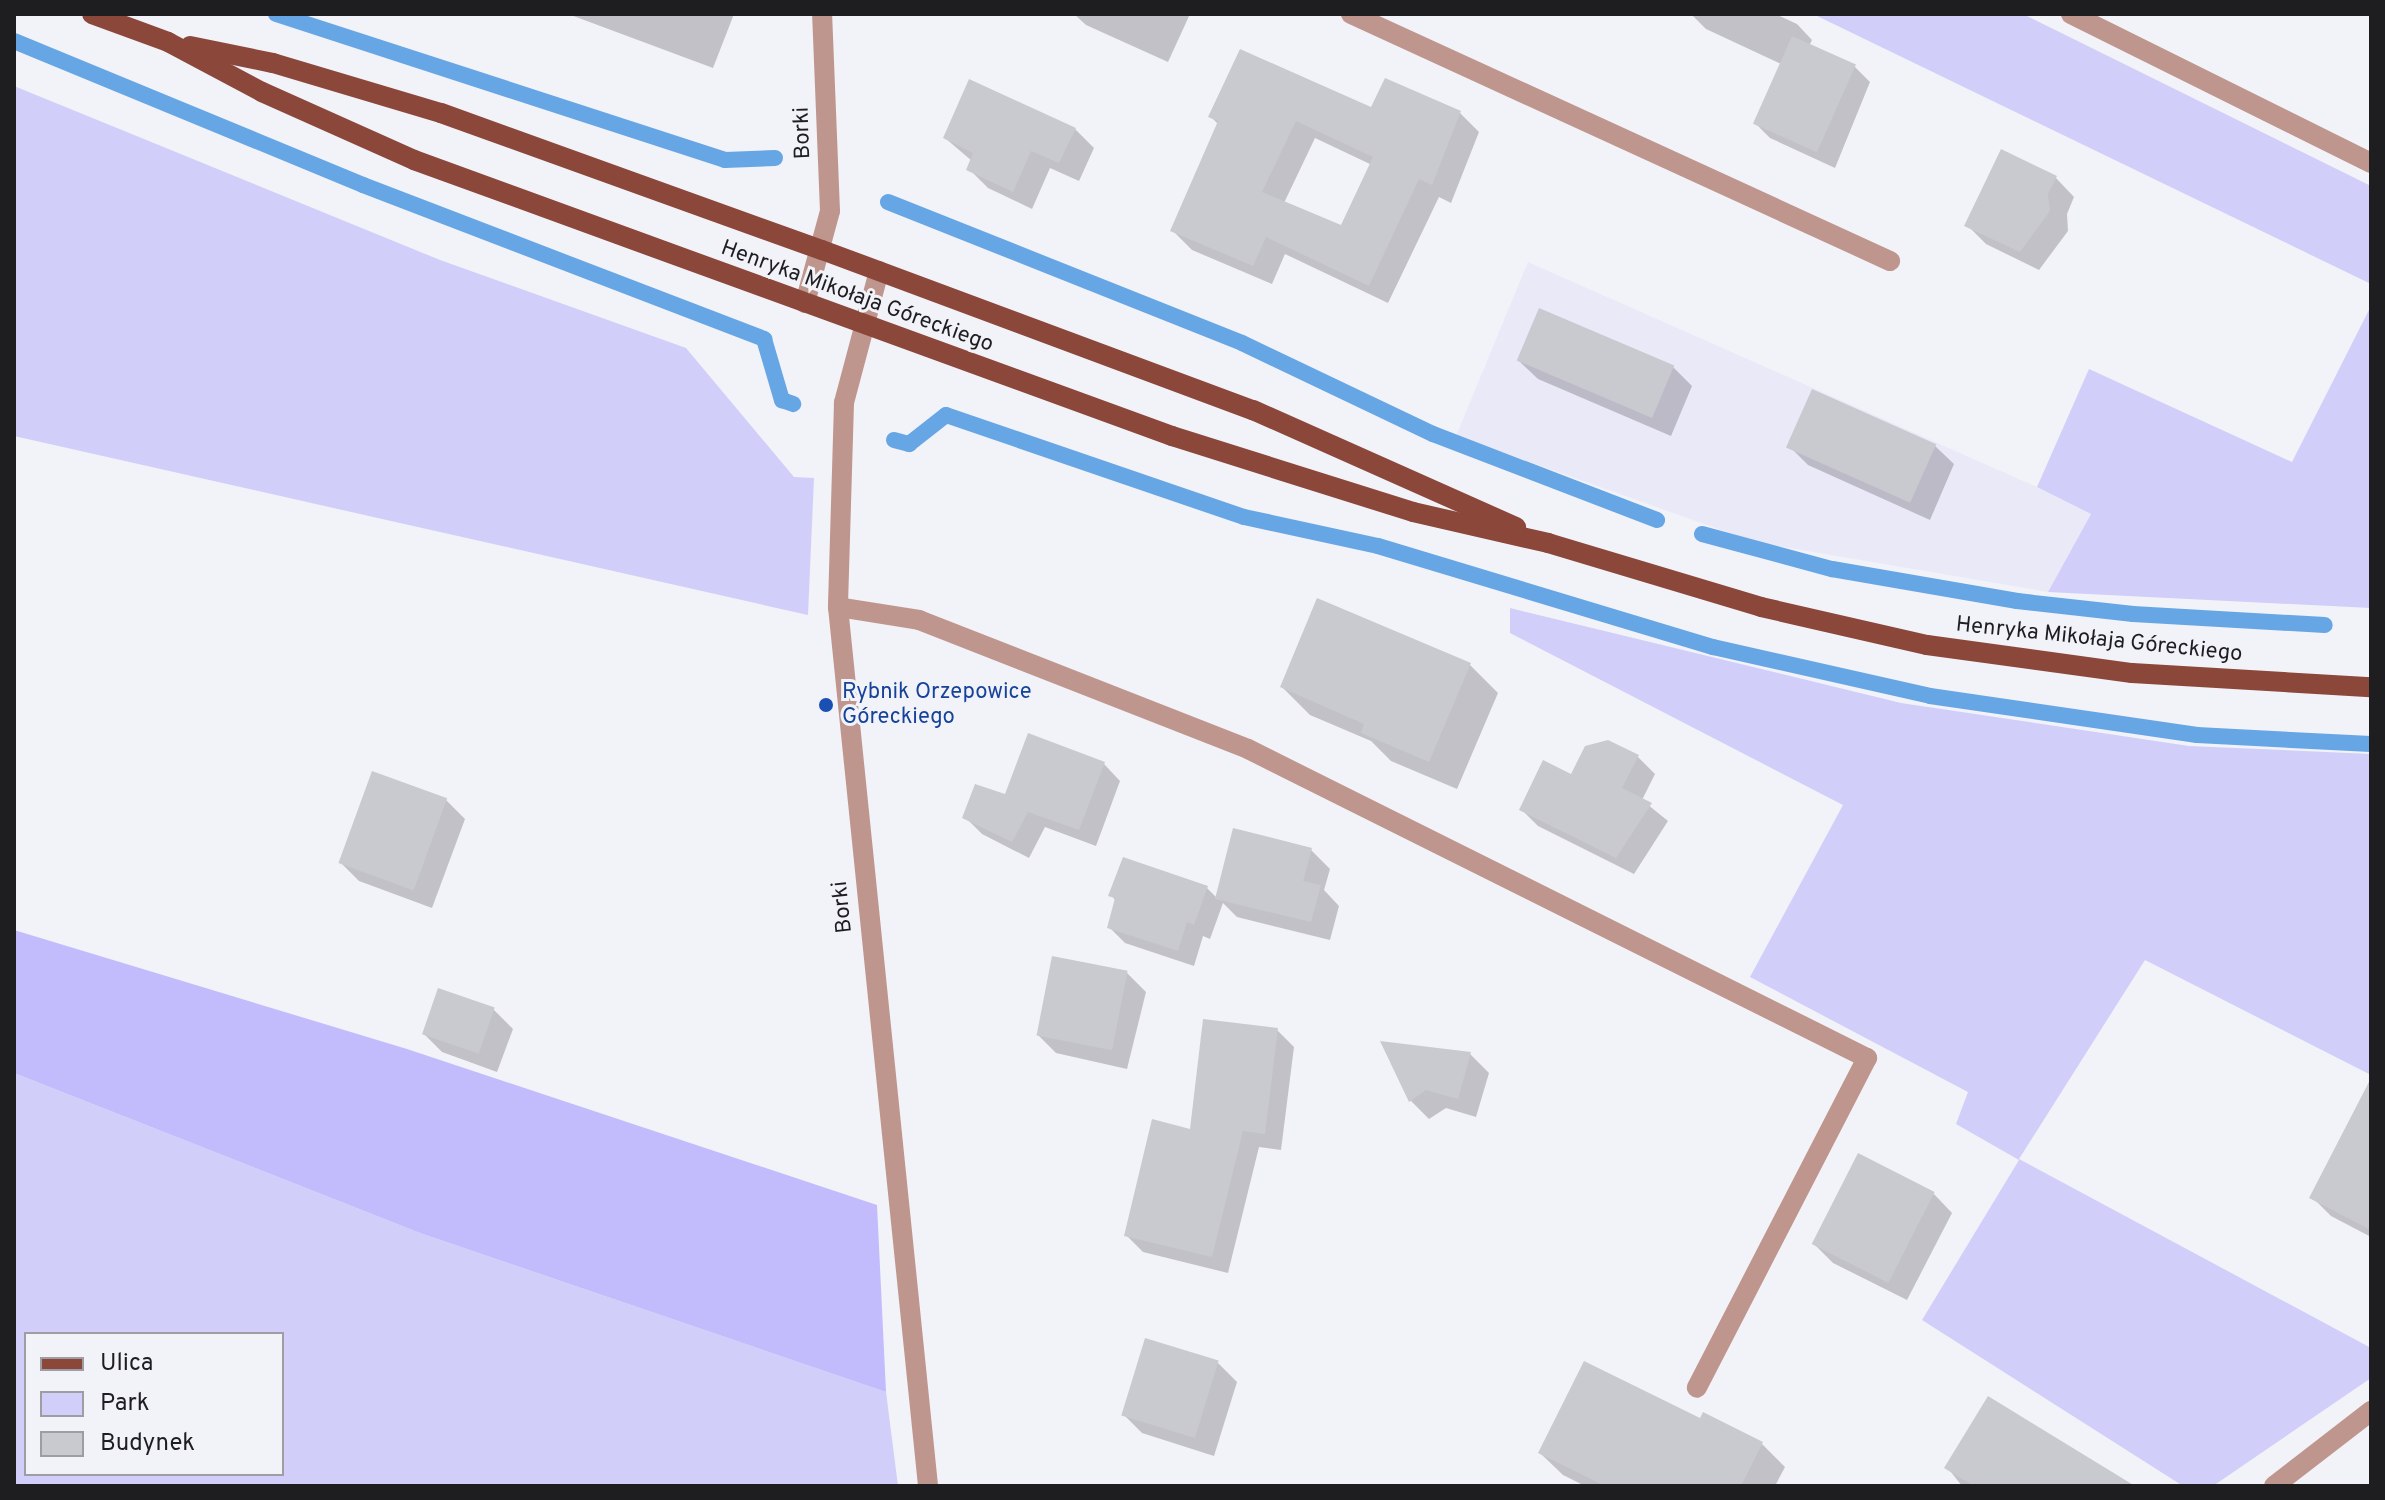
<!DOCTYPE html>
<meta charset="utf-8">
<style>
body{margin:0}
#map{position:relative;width:2385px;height:1500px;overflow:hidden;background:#f2f2f9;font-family:Overpass,sans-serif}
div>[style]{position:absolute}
.built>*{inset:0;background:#eae9f8}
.green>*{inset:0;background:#d1cef9}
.forest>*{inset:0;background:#c2bcfd}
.shadow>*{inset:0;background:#0003}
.stream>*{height:16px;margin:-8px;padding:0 8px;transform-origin:8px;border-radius:8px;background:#67a6e5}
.building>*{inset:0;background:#c9c9d0;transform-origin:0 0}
.minor>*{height:20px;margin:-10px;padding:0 10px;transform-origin:10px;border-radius:10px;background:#bf968d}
.major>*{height:20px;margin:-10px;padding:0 10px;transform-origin:10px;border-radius:10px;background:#8c473b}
.dots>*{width:22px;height:22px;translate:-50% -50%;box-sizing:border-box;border:4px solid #f2f2f9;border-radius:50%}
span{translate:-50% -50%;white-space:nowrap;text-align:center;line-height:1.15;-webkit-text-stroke:6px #f2f2f9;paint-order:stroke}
.street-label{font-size:22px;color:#1e1e21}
.transit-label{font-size:22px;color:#164399}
.left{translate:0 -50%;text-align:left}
.frame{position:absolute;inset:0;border:16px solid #1e1e21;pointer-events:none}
.legend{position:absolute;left:24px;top:1332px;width:260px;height:144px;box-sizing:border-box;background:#f2f2f9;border:2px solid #9d9da3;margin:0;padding:10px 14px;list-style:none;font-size:24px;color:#1e1e21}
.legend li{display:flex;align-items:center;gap:16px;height:40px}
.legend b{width:40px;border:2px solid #9d9da3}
</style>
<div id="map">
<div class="built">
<div style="clip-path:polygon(1528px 262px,2037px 487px,2091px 514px,2048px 592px,1755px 542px,1456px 436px)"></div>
</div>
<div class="green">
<div style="clip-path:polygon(1813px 14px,2023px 14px,2371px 186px,2371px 284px)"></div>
<div style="clip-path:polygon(14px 86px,440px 260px,686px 348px,794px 477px,814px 478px,808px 615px,14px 436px)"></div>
<div style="clip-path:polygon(2371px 306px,2371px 608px,2048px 592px,2091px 514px,2037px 487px,2089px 369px,2292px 462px)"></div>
<div style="clip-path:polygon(1510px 608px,1901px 703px,2189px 746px,2371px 754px,2371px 1075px,2145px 960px,2019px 1159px,2371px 1348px,2371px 1378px,2213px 1486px,2183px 1486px,1922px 1320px,2019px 1160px,1956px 1124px,1968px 1092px,1750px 977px,1843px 805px,1510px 633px)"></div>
<div style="clip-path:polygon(evenodd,14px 1073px,420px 1233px,886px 1392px,898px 1486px,14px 1486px,14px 1073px,26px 1334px,282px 1334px,282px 1474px,26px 1474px,26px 1334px)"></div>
</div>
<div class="forest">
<div style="clip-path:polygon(14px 930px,407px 1049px,877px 1205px,886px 1392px,420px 1233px,14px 1073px)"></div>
</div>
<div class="shadow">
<div style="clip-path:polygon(568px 14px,734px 14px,713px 68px)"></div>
<div style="clip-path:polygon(1074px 14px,1190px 14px,1168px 62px,1086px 25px)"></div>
<div style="clip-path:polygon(1691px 14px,1775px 14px,1797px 24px,1812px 40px,1809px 46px,1855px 67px,1870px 82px,1835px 168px,1770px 138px,1754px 122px,1781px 64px,1706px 29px)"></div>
<div style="clip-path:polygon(evenodd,1372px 110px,1460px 113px,1479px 132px,1451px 203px,1439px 197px,1388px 303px,1285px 254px,1272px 284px,1192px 250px,1173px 231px,1218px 124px,1210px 116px,1372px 110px,1315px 138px,1372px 165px,1342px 228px,1284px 203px,1315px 138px)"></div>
<div style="clip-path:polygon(1075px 129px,1094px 148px,1079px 181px,1050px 168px,1032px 209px,988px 188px,969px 169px,972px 161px,945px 138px)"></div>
<div style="clip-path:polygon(2056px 178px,2074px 197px,2067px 214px,2068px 231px,2039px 270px,1986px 244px,1967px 225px)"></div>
<div style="clip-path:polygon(1519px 361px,1673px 367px,1692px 386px,1671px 436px,1538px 379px)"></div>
<div style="clip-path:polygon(1789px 446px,1935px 446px,1954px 464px,1930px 520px,1808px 465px)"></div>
<div style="clip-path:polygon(1470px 665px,1498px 693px,1457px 789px,1391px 761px,1371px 741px,1310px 715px,1282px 687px)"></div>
<div style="clip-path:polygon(1638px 757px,1655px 774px,1642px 800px,1668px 821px,1634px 874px,1538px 826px,1521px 809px,1572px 776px)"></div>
<div style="clip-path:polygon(1104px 764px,1120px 781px,1096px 846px,1045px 827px,1029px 858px,982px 834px,965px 817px,1006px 797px)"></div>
<div style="clip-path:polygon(446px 800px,465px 819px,432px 908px,359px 881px,340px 862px)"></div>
<div style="clip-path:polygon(1311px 850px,1330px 869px,1324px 890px,1339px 906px,1330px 940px,1237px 917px,1223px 903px,1210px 939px,1203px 936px,1194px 966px,1125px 943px,1109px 927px,1116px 901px,1111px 895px,1207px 888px,1218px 899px)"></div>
<div style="clip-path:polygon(1127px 973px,1146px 992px,1127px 1069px,1056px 1053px,1037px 1034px)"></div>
<div style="clip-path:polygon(494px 1010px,513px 1029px,497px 1072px,442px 1052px,423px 1033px)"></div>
<div style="clip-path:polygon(1277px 1030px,1294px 1047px,1281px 1150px,1259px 1147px,1228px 1273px,1143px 1252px,1126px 1235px,1192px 1132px)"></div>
<div style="clip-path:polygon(1470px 1054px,1489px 1073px,1476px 1117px,1446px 1108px,1429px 1119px,1410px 1100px)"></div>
<div style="clip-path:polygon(2371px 1110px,2371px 1237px,2331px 1216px,2312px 1197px)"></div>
<div style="clip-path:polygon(1934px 1194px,1952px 1213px,1907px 1300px,1833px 1263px,1814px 1244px)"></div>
<div style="clip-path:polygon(1218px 1363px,1237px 1382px,1214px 1456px,1142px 1433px,1123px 1414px)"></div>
<div style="clip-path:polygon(1701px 1421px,1762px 1444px,1785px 1467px,1775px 1486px,1585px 1486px,1563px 1475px,1540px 1453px)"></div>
<div style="clip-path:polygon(1947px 1467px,2128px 1486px,1962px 1486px)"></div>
</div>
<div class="stream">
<div style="left:276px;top:14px;width:472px;rotate:18deg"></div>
<div style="left:725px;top:160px;width:50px;rotate:-2.3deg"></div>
<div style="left:14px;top:41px;width:378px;rotate:22.4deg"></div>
<div style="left:363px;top:185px;width:430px;rotate:21deg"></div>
<div style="left:764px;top:339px;width:64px;rotate:73.6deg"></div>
<div style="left:782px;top:400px;width:12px;rotate:20deg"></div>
<div style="left:888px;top:202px;width:381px;rotate:21.7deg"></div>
<div style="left:1242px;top:343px;width:212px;rotate:25.5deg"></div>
<div style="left:1433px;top:434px;width:240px;rotate:21deg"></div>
<div style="left:894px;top:440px;width:16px;rotate:15deg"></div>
<div style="left:909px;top:444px;width:47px;rotate:-38.1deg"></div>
<div style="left:946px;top:415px;width:315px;rotate:18.9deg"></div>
<div style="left:1244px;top:517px;width:137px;rotate:12.2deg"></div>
<div style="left:1378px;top:546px;width:350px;rotate:16.8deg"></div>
<div style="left:1713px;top:647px;width:222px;rotate:12.7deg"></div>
<div style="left:1930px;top:696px;width:270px;rotate:8.3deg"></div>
<div style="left:2197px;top:735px;width:174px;rotate:3deg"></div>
<div style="left:1702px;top:534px;width:135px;rotate:15.1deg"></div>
<div style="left:1832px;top:569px;width:188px;rotate:9.8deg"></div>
<div style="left:2017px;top:601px;width:117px;rotate:6.4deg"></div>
<div style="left:2133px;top:614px;width:192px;rotate:3.3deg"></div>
</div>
<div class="building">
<div style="left:1792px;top:36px;width:70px;height:96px;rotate:24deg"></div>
<div style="clip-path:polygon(evenodd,1240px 49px,1371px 107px,1385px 78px,1461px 111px,1432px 185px,1419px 179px,1369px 286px,1266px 237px,1253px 266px,1170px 231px,1218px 121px,1208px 117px,1240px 49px,1296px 121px,1373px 157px,1341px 225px,1262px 192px,1296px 121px)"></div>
<div style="clip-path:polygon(969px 79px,1076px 128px,1059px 163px,1031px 151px,1013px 192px,966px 170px,973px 153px,943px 138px)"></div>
<div style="clip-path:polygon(2001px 149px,2057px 176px,2048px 194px,2050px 211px,2020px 252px,1964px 226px)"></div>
<div style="left:1539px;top:308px;width:147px;height:57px;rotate:23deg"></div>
<div style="left:1812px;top:389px;width:136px;height:64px;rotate:24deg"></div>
<div style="clip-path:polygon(1317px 598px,1471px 663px,1429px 762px,1361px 733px,1364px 724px,1280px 687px)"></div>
<div style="clip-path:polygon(1028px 733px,1105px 762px,1079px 830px,1028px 812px,1012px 842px,962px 818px,975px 784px,1005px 794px)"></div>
<div style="clip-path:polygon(1608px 740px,1639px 755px,1622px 788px,1652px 803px,1616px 858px,1519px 810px,1543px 760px,1571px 774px,1585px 746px)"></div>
<div style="left:372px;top:771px;width:80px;height:98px;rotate:20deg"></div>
<div style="clip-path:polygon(1233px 828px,1312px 848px,1303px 881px,1321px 885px,1311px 922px,1215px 899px)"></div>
<div style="clip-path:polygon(1123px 857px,1208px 886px,1194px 925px,1187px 922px,1178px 951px,1107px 928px,1115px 898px,1108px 896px)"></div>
<div style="left:1052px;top:956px;width:77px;height:81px;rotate:11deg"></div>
<div style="left:438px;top:988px;width:60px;height:49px;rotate:19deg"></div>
<div style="clip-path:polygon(1203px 1019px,1278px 1028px,1265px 1134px,1243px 1131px,1212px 1257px,1124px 1236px,1152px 1119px,1190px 1129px)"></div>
<div style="clip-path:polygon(1380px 1041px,1471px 1052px,1458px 1099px,1426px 1090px,1409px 1102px)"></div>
<div style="clip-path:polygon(2371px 1078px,2371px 1230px,2309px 1198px)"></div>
<div style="left:1858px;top:1153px;width:86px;height:102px;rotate:27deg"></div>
<div style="left:1145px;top:1338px;width:77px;height:81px;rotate:17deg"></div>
<div style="clip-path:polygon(1584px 1361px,1700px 1418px,1703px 1412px,1763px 1442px,1741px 1486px,1605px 1486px,1538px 1453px)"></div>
<div style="clip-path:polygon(1988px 1396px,2135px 1486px,1974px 1486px,1944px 1468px)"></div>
</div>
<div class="minor">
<div style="left:1351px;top:14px;width:593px;rotate:24.62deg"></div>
<div style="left:2071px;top:14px;width:335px;rotate:26.4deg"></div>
<div style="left:879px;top:271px;width:137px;rotate:104.9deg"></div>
<div style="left:844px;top:403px;width:204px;rotate:91.7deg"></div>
<div style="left:838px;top:607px;width:884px;rotate:84.15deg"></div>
<div style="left:805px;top:303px;width:95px;rotate:-74.8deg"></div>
<div style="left:830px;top:211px;width:197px;rotate:-92.3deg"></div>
<div style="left:838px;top:607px;width:82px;rotate:9.1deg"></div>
<div style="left:919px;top:620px;width:353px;rotate:21.4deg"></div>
<div style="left:1248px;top:749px;width:692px;rotate:26.53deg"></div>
<div style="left:1867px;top:1058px;width:371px;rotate:117.3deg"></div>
<div style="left:2274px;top:1486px;width:123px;rotate:-37.7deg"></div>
</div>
<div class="major">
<div style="left:92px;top:14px;width:81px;rotate:20.2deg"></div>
<div style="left:168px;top:42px;width:106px;rotate:28deg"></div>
<div style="left:262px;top:92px;width:167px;rotate:24.1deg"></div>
<div style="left:414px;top:160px;width:807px;rotate:20.01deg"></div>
<div style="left:1172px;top:436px;width:253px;rotate:17.5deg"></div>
<div style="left:1413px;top:512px;width:139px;rotate:12.9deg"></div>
<div style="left:1548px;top:543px;width:222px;rotate:16.7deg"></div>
<div style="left:1761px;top:607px;width:170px;rotate:12.9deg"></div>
<div style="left:1927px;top:645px;width:207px;rotate:7.8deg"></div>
<div style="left:2132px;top:673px;width:239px;rotate:3.4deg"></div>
<div style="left:190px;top:46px;width:85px;rotate:11.6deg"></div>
<div style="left:273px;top:63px;width:175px;rotate:16.6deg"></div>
<div style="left:441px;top:113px;width:405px;rotate:19.8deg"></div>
<div style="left:822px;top:250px;width:460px;rotate:20.4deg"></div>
<div style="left:1253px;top:410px;width:288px;rotate:24deg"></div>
</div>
<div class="dots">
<div style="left:826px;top:705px;background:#1a4fb4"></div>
</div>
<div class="street-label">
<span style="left:803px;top:133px;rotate:-92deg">Borki</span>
<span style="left:857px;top:297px;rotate:20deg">Henryka Mikołaja Góreckiego</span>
<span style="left:2099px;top:640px;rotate:6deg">Henryka Mikołaja Góreckiego</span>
<span style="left:843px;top:907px;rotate:-96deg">Borki</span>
</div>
<div class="transit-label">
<span class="left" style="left:842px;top:705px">Rybnik Orzepowice<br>Góreckiego</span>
</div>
<div class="frame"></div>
<ul class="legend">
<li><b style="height:10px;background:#8c473b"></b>Ulica</li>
<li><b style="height:22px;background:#d1cef9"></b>Park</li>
<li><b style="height:22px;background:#c9c9d0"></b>Budynek</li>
</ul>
</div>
